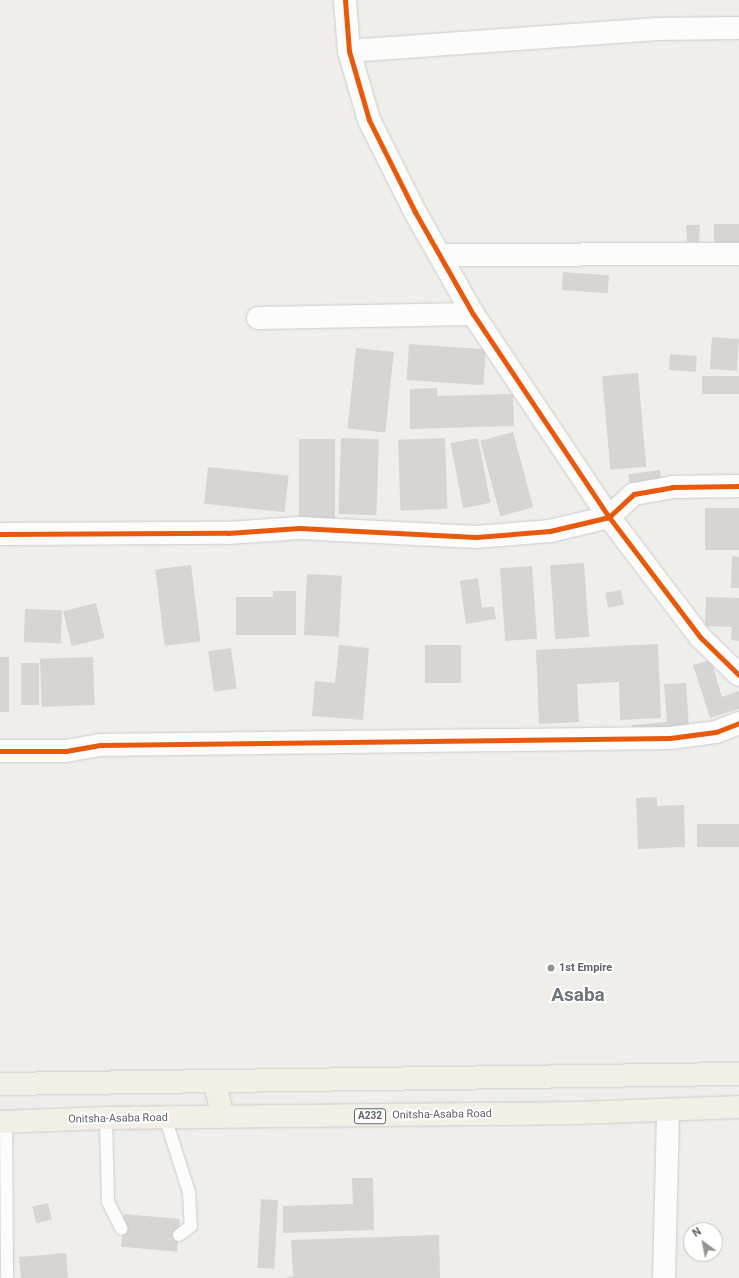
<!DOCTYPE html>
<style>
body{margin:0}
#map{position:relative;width:739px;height:1278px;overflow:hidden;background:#efeeea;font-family:Roboto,sans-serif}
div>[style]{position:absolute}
.building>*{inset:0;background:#d6d5d3;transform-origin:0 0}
.roads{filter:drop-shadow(0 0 1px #cbcccc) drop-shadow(0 0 1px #cbcccc)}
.service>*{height:12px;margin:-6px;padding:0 6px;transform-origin:6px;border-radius:6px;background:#fdfcfc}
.minor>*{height:22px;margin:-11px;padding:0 11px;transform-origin:11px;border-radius:11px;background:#fdfcfc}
.trunk>*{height:22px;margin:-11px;padding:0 11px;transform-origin:11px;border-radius:11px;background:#f2f0e6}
.cycleway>*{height:5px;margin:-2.5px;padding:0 2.5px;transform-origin:2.5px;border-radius:2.5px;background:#e8590c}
.dots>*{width:11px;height:11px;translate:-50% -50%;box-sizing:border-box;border:2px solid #fff;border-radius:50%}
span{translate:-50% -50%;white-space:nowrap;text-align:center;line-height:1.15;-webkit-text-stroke:4px #fff;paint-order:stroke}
.shield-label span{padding:1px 3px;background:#fff;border:1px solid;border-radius:3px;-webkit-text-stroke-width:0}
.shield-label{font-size:10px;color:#5f6368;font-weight:700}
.poi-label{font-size:11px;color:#5f6368;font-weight:700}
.left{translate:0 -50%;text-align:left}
.street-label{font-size:11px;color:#5f6368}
.town-label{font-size:19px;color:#70757a;font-weight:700}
.north{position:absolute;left:683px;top:1222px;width:40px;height:40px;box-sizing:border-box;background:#fff;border:1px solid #bfc1c3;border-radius:50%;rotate:328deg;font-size:11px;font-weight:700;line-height:16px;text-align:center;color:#5f6368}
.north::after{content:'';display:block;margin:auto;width:14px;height:18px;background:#919496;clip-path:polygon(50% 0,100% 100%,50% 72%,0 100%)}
</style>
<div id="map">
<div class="building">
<div style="left:739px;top:224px;width:23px;height:25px;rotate:90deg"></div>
<div style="clip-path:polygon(686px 225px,700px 225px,699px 242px,687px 242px)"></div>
<div style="left:563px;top:272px;width:46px;height:18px;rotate:4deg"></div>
<div style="left:712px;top:337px;width:27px;height:32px;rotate:4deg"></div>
<div style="left:409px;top:344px;width:77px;height:36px;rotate:4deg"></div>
<div style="left:356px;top:348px;width:38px;height:81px;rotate:6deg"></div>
<div style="left:670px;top:354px;width:27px;height:16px;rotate:4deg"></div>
<div style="left:638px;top:373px;width:94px;height:36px;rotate:85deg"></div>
<div style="left:702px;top:376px;width:37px;height:18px"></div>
<div style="clip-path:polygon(437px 388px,437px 396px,513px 394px,514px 426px,410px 429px,410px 389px)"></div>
<div style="left:513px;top:432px;width:78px;height:34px;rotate:75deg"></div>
<div style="left:341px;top:438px;width:38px;height:76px;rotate:2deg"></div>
<div style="left:445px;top:438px;width:71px;height:47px;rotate:88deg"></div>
<div style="left:478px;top:438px;width:66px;height:28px;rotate:79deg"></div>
<div style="left:299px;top:439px;width:36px;height:81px"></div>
<div style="left:208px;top:467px;width:81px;height:37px;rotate:6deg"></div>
<div style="left:660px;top:470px;width:14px;height:32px;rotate:82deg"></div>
<div style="left:739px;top:508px;width:42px;height:34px;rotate:90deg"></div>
<div style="clip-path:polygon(732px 556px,739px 557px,739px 588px,731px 588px)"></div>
<div style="left:584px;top:563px;width:74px;height:34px;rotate:86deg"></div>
<div style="left:191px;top:565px;width:77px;height:36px;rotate:83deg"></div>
<div style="left:532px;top:566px;width:73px;height:32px;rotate:86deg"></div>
<div style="left:307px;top:574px;width:35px;height:61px;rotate:3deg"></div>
<div style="clip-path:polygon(478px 578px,482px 608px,494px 606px,496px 619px,466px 624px,460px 581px)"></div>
<div style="left:621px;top:590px;width:15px;height:16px;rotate:79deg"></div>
<div style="clip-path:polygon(273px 591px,296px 591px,296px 635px,236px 635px,236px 597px,273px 597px)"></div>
<div style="clip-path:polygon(706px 597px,739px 598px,739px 641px,731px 640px,732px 627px,705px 626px)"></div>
<div style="left:96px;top:603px;width:36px;height:34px;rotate:76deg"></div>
<div style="left:25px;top:609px;width:37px;height:33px;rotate:2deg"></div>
<div style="clip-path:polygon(658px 644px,661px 718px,620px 720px,619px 682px,577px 684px,579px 722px,539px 724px,536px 650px)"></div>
<div style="clip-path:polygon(339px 645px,369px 648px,363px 720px,312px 716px,315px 681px,335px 683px)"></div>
<div style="left:461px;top:645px;width:38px;height:36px;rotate:90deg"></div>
<div style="left:231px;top:648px;width:41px;height:23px;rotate:82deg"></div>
<div style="left:0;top:657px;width:9px;height:55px"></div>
<div style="left:93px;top:657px;width:48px;height:53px;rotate:88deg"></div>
<div style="clip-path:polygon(711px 660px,722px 697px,739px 691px,739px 709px,710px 718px,693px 665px)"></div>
<div style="left:21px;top:663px;width:18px;height:42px"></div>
<div style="clip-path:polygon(686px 683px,689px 729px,632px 733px,632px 725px,667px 722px,664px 684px)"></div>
<div style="clip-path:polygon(657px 797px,657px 806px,684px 805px,685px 847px,638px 849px,636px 798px)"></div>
<div style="left:739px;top:824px;width:23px;height:42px;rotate:90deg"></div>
<div style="clip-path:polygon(352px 1178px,373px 1178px,374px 1230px,283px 1233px,283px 1206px,353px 1204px)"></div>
<div style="left:261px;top:1199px;width:17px;height:69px;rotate:3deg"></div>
<div style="left:48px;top:1203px;width:17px;height:16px;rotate:77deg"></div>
<div style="left:124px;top:1214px;width:56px;height:33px;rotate:5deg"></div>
<div style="clip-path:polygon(439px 1235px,440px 1278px,285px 1278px,293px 1276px,291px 1240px)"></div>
<div style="clip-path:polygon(66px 1253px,68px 1278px,21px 1278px,19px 1257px)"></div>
</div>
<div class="roads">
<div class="service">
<div style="left:165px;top:1117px;width:79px;rotate:72.3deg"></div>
<div style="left:189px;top:1192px;width:34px;rotate:87deg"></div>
<div style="left:191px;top:1226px;width:15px;rotate:143deg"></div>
<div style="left:106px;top:1118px;width:84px;rotate:88.6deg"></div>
<div style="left:108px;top:1202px;width:30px;rotate:63deg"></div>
<div style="left:6px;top:1122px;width:156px;rotate:89.6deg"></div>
</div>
<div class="minor">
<div style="left:345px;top:0;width:51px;rotate:85.5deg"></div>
<div style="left:349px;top:51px;width:72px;rotate:73.8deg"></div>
<div style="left:369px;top:120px;width:103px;rotate:63.4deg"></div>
<div style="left:415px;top:212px;width:117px;rotate:60.4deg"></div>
<div style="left:473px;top:314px;width:244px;rotate:56.2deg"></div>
<div style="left:609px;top:517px;width:151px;rotate:52.8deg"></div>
<div style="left:700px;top:637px;width:54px;rotate:44.3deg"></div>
<div style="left:349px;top:51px;width:309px;rotate:-4.1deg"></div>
<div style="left:657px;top:29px;width:82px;rotate:-0.7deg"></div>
<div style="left:440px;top:255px;width:299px;rotate:-0.2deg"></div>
<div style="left:258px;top:318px;width:215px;rotate:-1.1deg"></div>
<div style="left:0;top:534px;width:228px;rotate:-0.3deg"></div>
<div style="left:228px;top:533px;width:71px;rotate:-4deg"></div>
<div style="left:299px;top:528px;width:177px;rotate:2.9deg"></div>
<div style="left:476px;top:537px;width:74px;rotate:-4.6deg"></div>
<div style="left:550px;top:531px;width:61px;rotate:-13.3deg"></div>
<div style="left:609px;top:517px;width:34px;rotate:-43deg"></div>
<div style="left:634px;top:494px;width:39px;rotate:-10deg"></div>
<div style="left:672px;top:487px;width:67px;rotate:-0.9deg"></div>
<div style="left:0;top:751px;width:66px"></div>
<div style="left:66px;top:751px;width:36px;rotate:-10deg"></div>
<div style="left:101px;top:745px;width:569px;rotate:-0.7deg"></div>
<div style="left:670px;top:738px;width:46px;rotate:-7.4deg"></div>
<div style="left:716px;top:732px;width:25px;rotate:-21deg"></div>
<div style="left:664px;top:1278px;width:168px;rotate:-88.6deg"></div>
</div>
<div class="trunk">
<div style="left:214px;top:1081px;width:37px;rotate:76deg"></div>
<div style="left:0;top:1084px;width:739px;rotate:-0.78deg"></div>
<div style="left:0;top:1122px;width:106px;rotate:-2.2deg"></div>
<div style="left:106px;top:1118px;width:472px;rotate:-0.6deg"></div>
<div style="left:578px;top:1113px;width:161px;rotate:-2.1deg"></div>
</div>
</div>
<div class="cycleway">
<div style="left:345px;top:0;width:51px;rotate:85.5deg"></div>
<div style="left:349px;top:51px;width:72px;rotate:73.8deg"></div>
<div style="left:369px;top:120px;width:103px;rotate:63.4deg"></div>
<div style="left:415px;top:212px;width:117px;rotate:60.4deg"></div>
<div style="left:473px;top:314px;width:244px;rotate:56.2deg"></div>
<div style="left:609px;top:517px;width:151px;rotate:52.8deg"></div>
<div style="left:700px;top:637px;width:54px;rotate:44.3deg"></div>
<div style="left:0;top:534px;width:228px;rotate:-0.3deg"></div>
<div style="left:228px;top:533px;width:71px;rotate:-4deg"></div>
<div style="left:299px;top:528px;width:177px;rotate:2.9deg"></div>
<div style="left:476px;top:537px;width:74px;rotate:-4.6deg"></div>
<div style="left:550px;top:531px;width:61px;rotate:-13.3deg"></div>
<div style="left:609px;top:517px;width:34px;rotate:-43deg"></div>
<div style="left:634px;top:494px;width:39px;rotate:-10deg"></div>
<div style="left:672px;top:487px;width:67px;rotate:-0.9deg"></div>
<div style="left:0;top:751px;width:66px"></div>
<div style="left:66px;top:751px;width:36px;rotate:-10deg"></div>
<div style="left:101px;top:745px;width:569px;rotate:-0.7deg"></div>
<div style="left:670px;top:738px;width:46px;rotate:-7.4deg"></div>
<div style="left:716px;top:732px;width:25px;rotate:-21deg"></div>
</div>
<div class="dots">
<div style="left:551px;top:968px;background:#919496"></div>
</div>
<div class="shield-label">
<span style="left:370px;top:1116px">A232</span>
</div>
<div class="poi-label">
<span class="left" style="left:559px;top:968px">1st Empire</span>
</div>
<div class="street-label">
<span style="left:442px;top:1115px;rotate:-1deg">Onitsha-Asaba Road</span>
<span style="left:118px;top:1119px;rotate:-1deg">Onitsha-Asaba Road</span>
</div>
<div class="town-label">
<span style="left:578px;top:995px">Asaba</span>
</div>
<div class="north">N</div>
</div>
